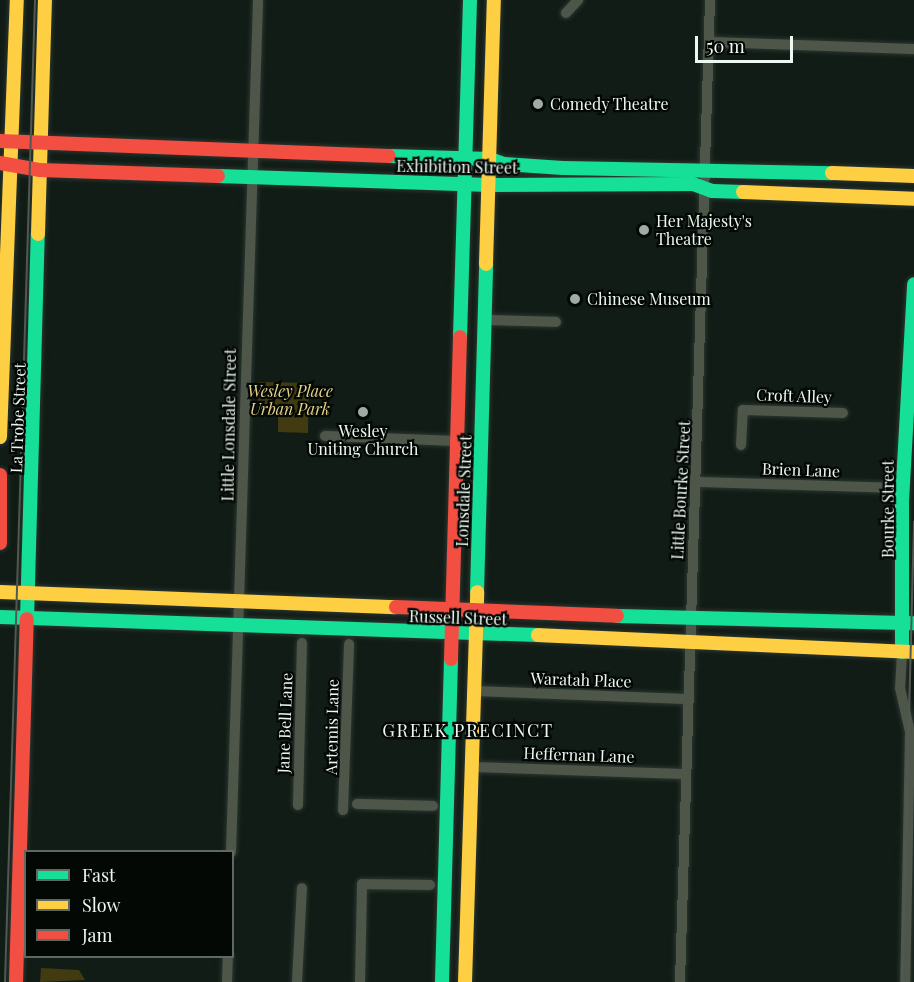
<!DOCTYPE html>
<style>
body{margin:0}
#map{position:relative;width:914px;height:982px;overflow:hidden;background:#111c16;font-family:"Playfair Display",serif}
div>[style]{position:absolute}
.green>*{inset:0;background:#423a11}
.roads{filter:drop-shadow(0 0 2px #2c3630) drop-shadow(0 0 2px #2c3630)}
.street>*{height:10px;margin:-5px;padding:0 5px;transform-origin:5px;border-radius:5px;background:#4e564a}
.fast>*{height:14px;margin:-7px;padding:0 7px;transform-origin:7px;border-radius:7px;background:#16e098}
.slow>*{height:14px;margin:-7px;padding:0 7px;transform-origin:7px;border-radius:7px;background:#ffcf43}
.jam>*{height:14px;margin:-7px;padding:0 7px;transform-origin:7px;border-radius:7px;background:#f24e42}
.tram>*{height:1.5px;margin:-0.75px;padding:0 0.75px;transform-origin:0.75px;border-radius:0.75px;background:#515852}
.dots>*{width:16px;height:16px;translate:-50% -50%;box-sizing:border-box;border:3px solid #030805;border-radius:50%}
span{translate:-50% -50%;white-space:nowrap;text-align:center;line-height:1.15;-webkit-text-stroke:4.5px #030805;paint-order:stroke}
.poi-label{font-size:16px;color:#ecf8f1}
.left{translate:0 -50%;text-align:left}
.street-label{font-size:16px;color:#ecf8f1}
.park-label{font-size:16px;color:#e6d387;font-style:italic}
.neighbourhood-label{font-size:18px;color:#ecf8f1;letter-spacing:1.5px}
.legend{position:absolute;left:24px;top:850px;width:210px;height:108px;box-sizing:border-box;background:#030805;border:2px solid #606863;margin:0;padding:8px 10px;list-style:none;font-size:18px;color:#ecf8f1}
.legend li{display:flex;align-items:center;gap:12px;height:30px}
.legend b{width:30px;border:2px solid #606863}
.scale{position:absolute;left:695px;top:36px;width:98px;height:27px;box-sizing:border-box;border:3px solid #ecf8f1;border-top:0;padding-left:8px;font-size:18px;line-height:21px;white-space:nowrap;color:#ecf8f1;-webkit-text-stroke:4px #030805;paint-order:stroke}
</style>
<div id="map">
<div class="green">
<div style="clip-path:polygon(258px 382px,309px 383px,308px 433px,278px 432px,278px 412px,257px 412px)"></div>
<div style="clip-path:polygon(41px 968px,79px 970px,85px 980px,40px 982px)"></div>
</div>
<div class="roads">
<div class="street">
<div style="left:566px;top:13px;width:18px;rotate:-47deg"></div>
<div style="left:709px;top:42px;width:205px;rotate:2deg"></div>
<div style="left:485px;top:320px;width:71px;rotate:1.6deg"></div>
<div style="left:325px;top:436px;width:133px;rotate:2.2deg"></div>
<div style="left:741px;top:445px;width:35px;rotate:-87deg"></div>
<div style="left:743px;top:410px;width:100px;rotate:1.7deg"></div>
<div style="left:697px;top:482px;width:206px;rotate:1.7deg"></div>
<div style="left:902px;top:652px;width:36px;rotate:93deg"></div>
<div style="left:900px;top:688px;width:45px;rotate:77.2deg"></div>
<div style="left:910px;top:732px;width:250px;rotate:91.1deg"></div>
<div style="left:474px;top:691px;width:213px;rotate:2.2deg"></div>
<div style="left:472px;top:767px;width:214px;rotate:1.9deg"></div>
<div style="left:357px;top:804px;width:76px;rotate:1.5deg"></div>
<div style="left:298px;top:805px;width:162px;rotate:-88.6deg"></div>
<div style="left:343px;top:810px;width:166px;rotate:-87.9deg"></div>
<div style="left:231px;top:852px;width:852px;rotate:-88.18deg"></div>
<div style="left:227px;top:982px;width:26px;rotate:-88deg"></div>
<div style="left:297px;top:982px;width:94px;rotate:-87deg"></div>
<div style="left:360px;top:982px;width:98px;rotate:-88.8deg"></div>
<div style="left:362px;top:884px;width:68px;rotate:0.8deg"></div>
<div style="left:680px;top:982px;width:982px;rotate:-88.25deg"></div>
</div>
<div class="fast">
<div style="left:389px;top:156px;width:101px;rotate:1.7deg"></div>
<div style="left:490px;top:159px;width:15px;rotate:20deg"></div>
<div style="left:504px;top:164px;width:59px;rotate:3.9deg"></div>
<div style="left:563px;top:168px;width:269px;rotate:1.1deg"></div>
<div style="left:218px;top:176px;width:271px;rotate:1.9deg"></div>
<div style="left:489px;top:185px;width:204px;rotate:-0.3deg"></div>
<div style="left:693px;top:184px;width:20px;rotate:20deg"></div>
<div style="left:712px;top:191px;width:31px;rotate:2deg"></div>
<div style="left:460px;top:337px;width:337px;rotate:-88.3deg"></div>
<div style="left:477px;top:592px;width:328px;rotate:-88.4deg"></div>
<div style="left:617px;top:616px;width:297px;rotate:1.4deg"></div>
<div style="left:0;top:617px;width:538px;rotate:1.92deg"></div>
<div style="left:27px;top:619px;width:385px;rotate:-88.4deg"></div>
<div style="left:902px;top:652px;width:151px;rotate:-90deg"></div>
<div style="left:902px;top:501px;width:217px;rotate:-86.8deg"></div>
<div style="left:442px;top:982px;width:323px;rotate:-88.4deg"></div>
</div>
<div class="slow">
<div style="left:832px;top:173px;width:82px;rotate:2.1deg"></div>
<div style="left:743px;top:192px;width:171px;rotate:2.3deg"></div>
<div style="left:38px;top:234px;width:234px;rotate:-88.3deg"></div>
<div style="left:486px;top:264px;width:264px;rotate:-88.3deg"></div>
<div style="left:0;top:437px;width:437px;rotate:-87.8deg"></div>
<div style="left:0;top:592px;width:396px;rotate:2.2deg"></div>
<div style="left:538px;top:635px;width:376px;rotate:2.6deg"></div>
<div style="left:465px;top:982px;width:390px;rotate:-88.2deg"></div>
</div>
<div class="jam">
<div style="left:0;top:141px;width:389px;rotate:2.2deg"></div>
<div style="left:0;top:163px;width:41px;rotate:9.9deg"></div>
<div style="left:40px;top:170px;width:178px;rotate:1.9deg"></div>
<div style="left:0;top:475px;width:68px;rotate:90deg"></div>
<div style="left:396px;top:607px;width:221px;rotate:2.3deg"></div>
<div style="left:451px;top:659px;width:322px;rotate:-88.4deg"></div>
<div style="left:16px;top:982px;width:363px;rotate:-88.3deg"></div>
</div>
</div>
<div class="tram">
<div style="left:5px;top:982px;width:982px;rotate:-88.25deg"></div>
<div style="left:902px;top:982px;width:460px;rotate:-88.5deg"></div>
</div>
<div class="dots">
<div style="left:538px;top:104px;background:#9faba4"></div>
<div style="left:644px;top:230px;background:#9faba4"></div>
<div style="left:575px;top:299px;background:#9faba4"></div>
<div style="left:363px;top:412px;background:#9faba4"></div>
</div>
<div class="poi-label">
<span class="left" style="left:550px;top:104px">Comedy Theatre</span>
<span class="left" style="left:656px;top:230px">Her Majesty's<br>Theatre</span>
<span class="left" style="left:587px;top:299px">Chinese Museum</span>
<span style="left:363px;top:440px">Wesley<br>Uniting Church</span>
</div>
<div class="street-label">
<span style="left:457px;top:167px;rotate:1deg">Exhibition Street</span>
<span style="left:794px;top:396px;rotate:2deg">Croft Alley</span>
<span style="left:18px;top:418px;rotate:-88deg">La Trobe Street</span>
<span style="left:229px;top:425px;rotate:-89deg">Little Lonsdale Street</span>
<span style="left:801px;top:470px;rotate:2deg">Brien Lane</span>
<span style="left:681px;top:490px;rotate:-87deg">Little Bourke Street</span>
<span style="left:464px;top:491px;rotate:-88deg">Lonsdale Street</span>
<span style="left:888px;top:509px;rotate:-90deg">Bourke Street</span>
<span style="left:458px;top:618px;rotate:2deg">Russell Street</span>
<span style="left:581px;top:680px;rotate:2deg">Waratah Place</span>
<span style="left:285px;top:723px;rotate:-88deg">Jane Bell Lane</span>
<span style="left:332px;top:727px;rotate:-89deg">Artemis Lane</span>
<span style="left:579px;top:755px;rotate:2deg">Heffernan Lane</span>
</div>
<div class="park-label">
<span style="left:290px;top:400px">Wesley Place<br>Urban Park</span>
</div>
<div class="neighbourhood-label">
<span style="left:468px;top:730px">GREEK PRECINCT</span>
</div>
<ul class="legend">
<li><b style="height:8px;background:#16e098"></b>Fast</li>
<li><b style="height:8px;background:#ffcf43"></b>Slow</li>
<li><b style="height:8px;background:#f24e42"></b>Jam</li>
</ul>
<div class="scale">50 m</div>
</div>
